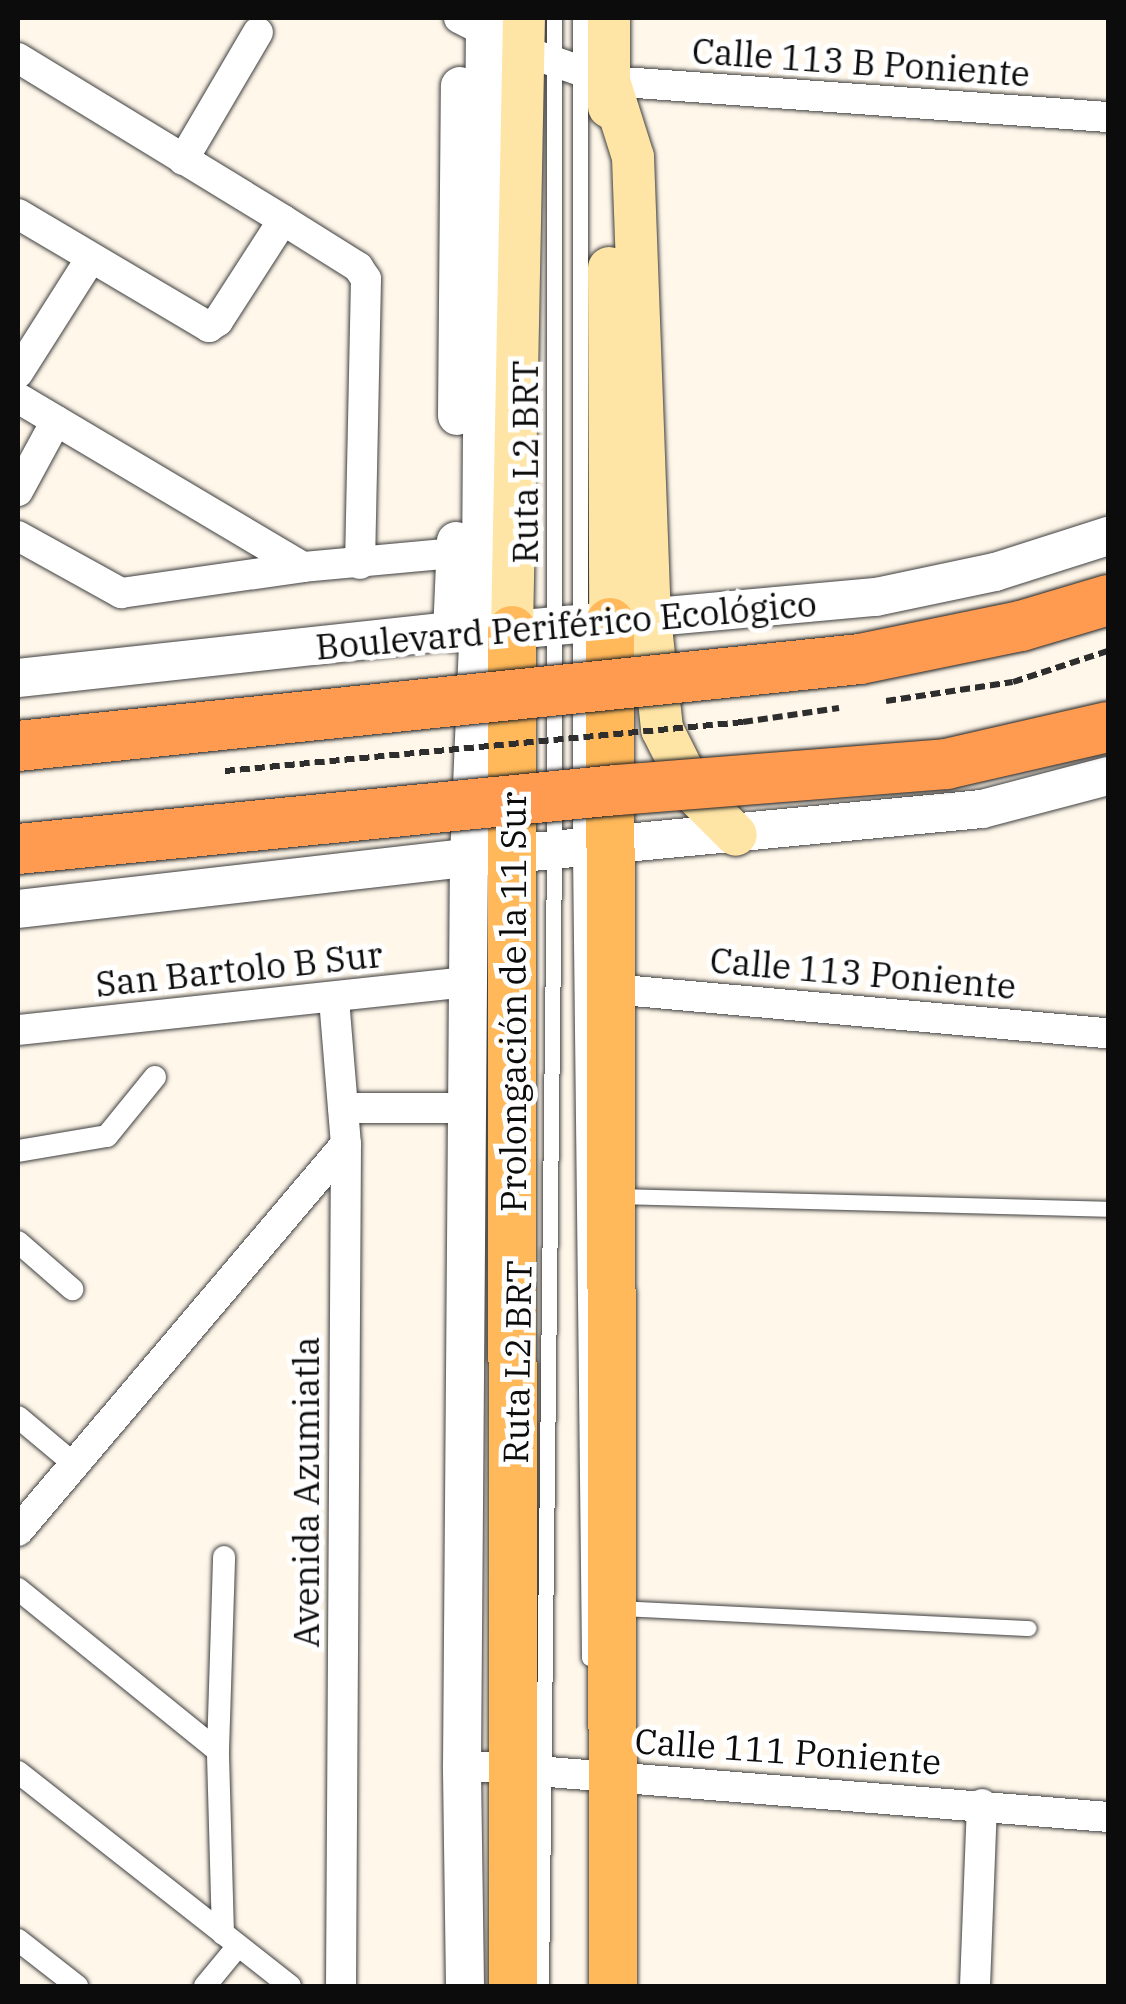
<!DOCTYPE html>
<meta charset="utf-8">
<style>
body{margin:0}
#map{position:relative;width:1126px;height:2004px;overflow:hidden;background:#fff7ea;font-family:"IBM Plex Serif",serif}
div>[style]{position:absolute}
.roads{filter:drop-shadow(0 0 2px #3f3f3f) drop-shadow(0 0 2px #3f3f3f)}
.service>*{height:15px;margin:-7.5px;padding:0 7.5px;transform-origin:7.5px;border-radius:7.5px;background:#fff}
.pedestrian>*{height:22px;margin:-11px;padding:0 11px;transform-origin:11px;border-radius:11px;background:#fff}
.minor>*{height:30px;margin:-15px;padding:0 15px;transform-origin:15px;border-radius:15px;background:#fff}
.tertiary>*{height:38px;margin:-19px;padding:0 19px;transform-origin:19px;border-radius:19px;background:#fff}
.secondary>*{height:42px;margin:-21px;padding:0 21px;transform-origin:21px;border-radius:21px;background:#ffe5a5}
.primary>*{height:48px;margin:-24px;padding:0 24px;transform-origin:24px;border-radius:24px;background:#ffb95a}
.path-bridge>*{height:6px;margin-top:-3px;transform-origin:0;background:repeating-linear-gradient(90deg,#2e2e2e 0 10px,transparent 0 15px)}
.bridges{filter:drop-shadow(0 0 2px #1d1d1d) drop-shadow(0 0 2px #1d1d1d)}
.trunk-bridge>*{height:50px;margin:-25px;padding:0 25px;transform-origin:25px;border-radius:25px;background:#ff9a51}
span{translate:-50% -50%;white-space:nowrap;text-align:center;line-height:1.15;-webkit-text-stroke:10px #fff;paint-order:stroke}
.street-label{font-size:35px;color:#0c0c0c}
.frame{position:absolute;inset:0;border:20px solid #0c0c0c;pointer-events:none}
</style>
<div id="map">
<div class="roads">
<div class="service">
<div style="left:580px;top:18px;width:833px;rotate:90deg"></div>
<div style="left:580px;top:851px;width:807px;rotate:89.36deg"></div>
<div style="left:615px;top:1196px;width:493px;rotate:1.5deg"></div>
<div style="left:619px;top:1608px;width:410px;rotate:2.8deg"></div>
<div style="left:541px;top:1986px;width:1132px;rotate:-89.34deg"></div>
<div style="left:554px;top:854px;width:836px;rotate:-90deg"></div>
</div>
<div class="pedestrian">
<div style="left:18px;top:1151px;width:90px;rotate:-9.6deg"></div>
<div style="left:107px;top:1136px;width:76px;rotate:-50.9deg"></div>
<div style="left:18px;top:1242px;width:72px;rotate:41deg"></div>
<div style="left:18px;top:1417px;width:73px;rotate:40deg"></div>
<div style="left:18px;top:1589px;width:257px;rotate:39deg"></div>
<div style="left:18px;top:1772px;width:346px;rotate:38.2deg"></div>
<div style="left:223px;top:1934px;width:183px;rotate:-91.6deg"></div>
<div style="left:218px;top:1751px;width:194px;rotate:-88.2deg"></div>
<div style="left:18px;top:1940px;width:75px;rotate:37.9deg"></div>
<div style="left:205px;top:1986px;width:52px;rotate:-50.5deg"></div>
</div>
<div class="minor">
<div style="left:459px;top:18px;width:73px;rotate:26.9deg"></div>
<div style="left:524px;top:51px;width:90px;rotate:19.4deg"></div>
<div style="left:609px;top:81px;width:500px;rotate:4.13deg"></div>
<div style="left:18px;top:58px;width:311px;rotate:31.4deg"></div>
<div style="left:283px;top:220px;width:89px;rotate:32.1deg"></div>
<div style="left:358px;top:267px;width:14px;rotate:56deg"></div>
<div style="left:366px;top:279px;width:285px;rotate:91.2deg"></div>
<div style="left:183px;top:160px;width:148px;rotate:-59.6deg"></div>
<div style="left:18px;top:214px;width:222px;rotate:30.6deg"></div>
<div style="left:209px;top:327px;width:11px;rotate:-34deg"></div>
<div style="left:218px;top:321px;width:120px;rotate:-57.2deg"></div>
<div style="left:18px;top:373px;width:136px;rotate:-57.6deg"></div>
<div style="left:18px;top:398px;width:331px;rotate:30.7deg"></div>
<div style="left:18px;top:491px;width:80px;rotate:-61.5deg"></div>
<div style="left:18px;top:536px;width:118px;rotate:29deg"></div>
<div style="left:121px;top:593px;width:184px;rotate:-8.1deg"></div>
<div style="left:303px;top:567px;width:141px;rotate:-5.3deg"></div>
<div style="left:611px;top:989px;width:499px;rotate:5.1deg"></div>
<div style="left:334px;top:999px;width:145px;rotate:85.3deg"></div>
<div style="left:346px;top:1144px;width:842px;rotate:90.34deg"></div>
<div style="left:18px;top:1030px;width:453px;rotate:-6.1deg"></div>
<div style="left:343px;top:1108px;width:124px"></div>
<div style="left:18px;top:1531px;width:507px;rotate:-49.72deg"></div>
<div style="left:462px;top:1765px;width:648px;rotate:4.6deg"></div>
<div style="left:975px;top:1986px;width:182px;rotate:-87.8deg"></div>
</div>
<div class="tertiary">
<div style="left:457px;top:416px;width:330px;rotate:-89.5deg"></div>
<div style="left:452px;top:633px;width:92px;rotate:-87.5deg"></div>
<div style="left:18px;top:678px;width:464px;rotate:-6.2deg"></div>
<div style="left:479px;top:628px;width:33px;rotate:3deg"></div>
<div style="left:512px;top:630px;width:365px;rotate:-5.2deg"></div>
<div style="left:876px;top:597px;width:122px;rotate:-11.9deg"></div>
<div style="left:995px;top:572px;width:119px;rotate:-17.7deg"></div>
<div style="left:18px;top:909px;width:454px;rotate:-6.5deg"></div>
<div style="left:469px;top:858px;width:515px;rotate:-5.46deg"></div>
<div style="left:982px;top:809px;width:130px;rotate:-14.7deg"></div>
<div style="left:465px;top:1986px;width:221px;rotate:-90.8deg"></div>
<div style="left:462px;top:1765px;width:907px;rotate:-89.56deg"></div>
<div style="left:469px;top:858px;width:290px;rotate:-87.6deg"></div>
<div style="left:481px;top:568px;width:550px;rotate:-89.58deg"></div>
</div>
<div class="secondary">
<div style="left:609px;top:18px;width:89px;rotate:90deg"></div>
<div style="left:609px;top:81px;width:80px;rotate:72.5deg"></div>
<div style="left:633px;top:157px;width:461px;rotate:87.9deg"></div>
<div style="left:650px;top:618px;width:112px;rotate:83.8deg"></div>
<div style="left:662px;top:729px;width:72px;rotate:63.4deg"></div>
<div style="left:694px;top:793px;width:59px;rotate:45deg"></div>
<div style="left:609px;top:268px;width:354px;rotate:89.8deg"></div>
<div style="left:512px;top:630px;width:612px;rotate:-88.88deg"></div>
</div>
<div class="primary">
<div style="left:610px;top:622px;width:1364px;rotate:89.87deg"></div>
<div style="left:512px;top:630px;width:1356px;rotate:89.96deg"></div>
</div>
</div>
<div class="path-bridge">
<div style="left:886px;top:701px;width:128px;rotate:-8.5deg"></div>
<div style="left:1013px;top:682px;width:100px;rotate:-18.1deg"></div>
<div style="left:225px;top:771px;width:520px;rotate:-5.4deg"></div>
<div style="left:743px;top:722px;width:97px;rotate:-8.3deg"></div>
</div>
<div class="bridges">
<div class="trunk-bridge">
<div style="left:18px;top:746px;width:846px;rotate:-5.9deg"></div>
<div style="left:860px;top:659px;width:164px;rotate:-11.6deg"></div>
<div style="left:1021px;top:626px;width:91px;rotate:-16.6deg"></div>
<div style="left:18px;top:849px;width:602px;rotate:-5.63deg"></div>
<div style="left:617px;top:790px;width:330px;rotate:-4.5deg"></div>
<div style="left:946px;top:764px;width:166px;rotate:-12.9deg"></div>
</div>
</div>
<div class="street-label">
<span style="left:861px;top:62px;rotate:4deg">Calle 113 B Poniente</span>
<span style="left:525px;top:462px;rotate:-90deg">Ruta L2 BRT</span>
<span style="left:566px;top:625px;rotate:-5deg">Boulevard Periférico Ecológico</span>
<span style="left:239px;top:969px;rotate:-6deg">San Bartolo B Sur</span>
<span style="left:863px;top:973px;rotate:5deg">Calle 113 Poniente</span>
<span style="left:513px;top:1002px;rotate:-90deg">Prolongación de la 11 Sur</span>
<span style="left:517px;top:1362px;rotate:-89deg">Ruta L2 BRT</span>
<span style="left:306px;top:1492px;rotate:-90deg">Avenida Azumiatla</span>
<span style="left:788px;top:1751px;rotate:4deg">Calle 111 Poniente</span>
</div>
<div class="frame"></div>
</div>
